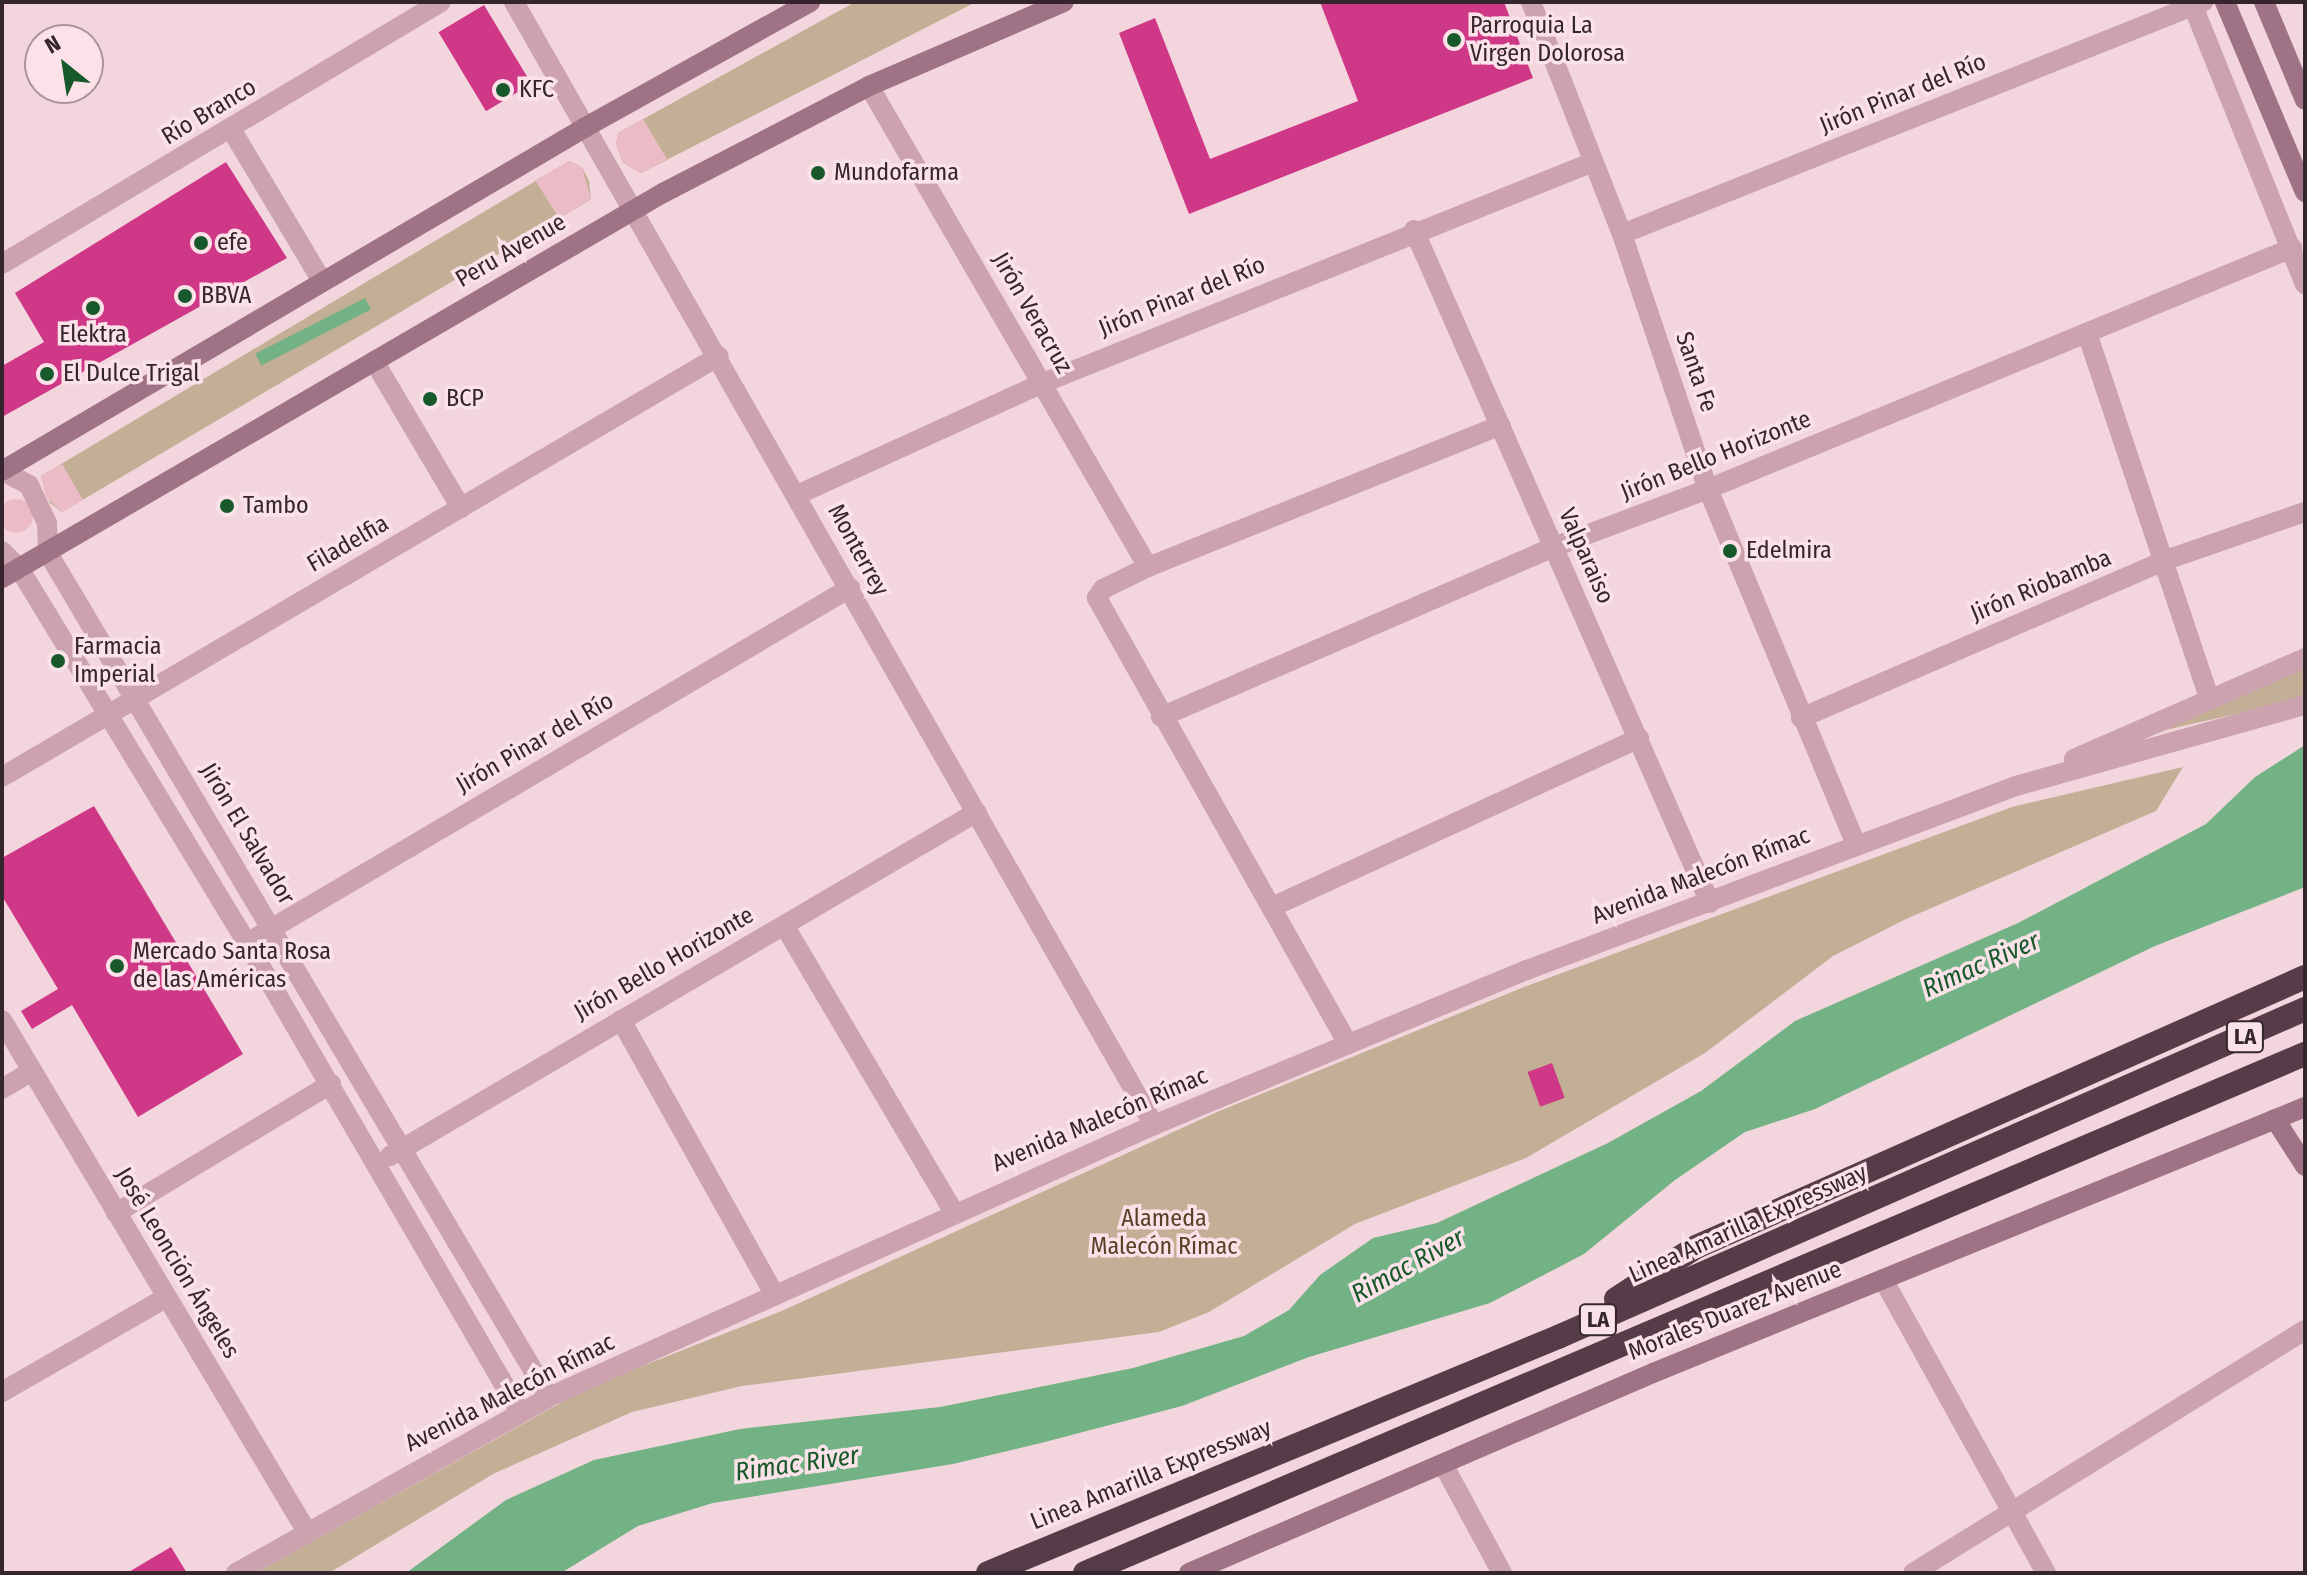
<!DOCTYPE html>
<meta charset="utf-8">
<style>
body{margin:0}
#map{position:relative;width:2307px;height:1575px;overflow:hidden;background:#f3d6dd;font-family:"Fira Sans Condensed",sans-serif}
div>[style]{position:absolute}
.green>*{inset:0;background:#c2af95}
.plaza>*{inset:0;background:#ecbcc6}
.round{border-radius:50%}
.water>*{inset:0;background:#73b284;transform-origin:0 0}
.building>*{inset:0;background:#cf3787;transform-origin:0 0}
.street>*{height:20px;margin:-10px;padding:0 10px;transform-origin:10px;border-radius:10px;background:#cba2ae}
.secondary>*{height:20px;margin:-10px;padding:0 10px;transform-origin:10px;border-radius:10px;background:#9f7385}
.highway>*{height:24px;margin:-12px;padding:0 12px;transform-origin:12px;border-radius:12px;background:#573b48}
.dots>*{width:22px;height:22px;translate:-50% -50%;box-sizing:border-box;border:4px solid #fae2e8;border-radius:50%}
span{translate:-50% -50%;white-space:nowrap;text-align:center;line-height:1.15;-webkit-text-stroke:7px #fae2e8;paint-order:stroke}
.shield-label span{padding:2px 6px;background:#fae2e8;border:2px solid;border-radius:6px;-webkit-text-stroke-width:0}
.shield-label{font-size:22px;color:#35252c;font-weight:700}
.poi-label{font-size:24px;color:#35252c}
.left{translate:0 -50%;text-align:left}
.street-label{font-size:24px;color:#35252c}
.park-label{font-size:24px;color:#554227}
.water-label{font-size:26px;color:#18592b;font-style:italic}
.frame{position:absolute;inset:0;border:4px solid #35252c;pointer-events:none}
.north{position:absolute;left:24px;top:24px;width:80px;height:80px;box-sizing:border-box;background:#fae2e8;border:2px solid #ab969d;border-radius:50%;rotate:330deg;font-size:22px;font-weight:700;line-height:32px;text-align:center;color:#35252c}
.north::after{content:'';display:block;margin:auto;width:28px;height:36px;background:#18592b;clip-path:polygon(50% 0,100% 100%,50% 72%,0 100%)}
</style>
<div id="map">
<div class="green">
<div style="clip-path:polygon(855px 2px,976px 2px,641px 173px,623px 163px,616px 144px,618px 133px)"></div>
<div style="clip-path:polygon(569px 161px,582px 167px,589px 181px,591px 199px,585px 203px,62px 512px,50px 503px,41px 476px)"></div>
<div style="clip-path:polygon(2305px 664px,2305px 698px,2157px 732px)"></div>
<div style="clip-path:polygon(2183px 767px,2156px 811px,1906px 919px,1833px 956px,1705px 1053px,1526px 1158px,1355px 1224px,1209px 1312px,1159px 1332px,742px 1386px,632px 1412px,493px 1474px,329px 1573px,256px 1573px,589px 1387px,784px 1310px,1217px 1112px,1524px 987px,2012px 807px)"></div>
</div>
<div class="plaza">
<div style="clip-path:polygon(643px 119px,667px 159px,641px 173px,623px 163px,616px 144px,618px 133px)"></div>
<div style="clip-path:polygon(569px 161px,582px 167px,591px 199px,559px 218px,535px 180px)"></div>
<div style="clip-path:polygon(62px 464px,83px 500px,62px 512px,46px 497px,41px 476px)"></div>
<div class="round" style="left:-1px;top:499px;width:34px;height:34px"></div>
</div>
<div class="water">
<div style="left:365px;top:298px;width:13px;height:123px;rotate:63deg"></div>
<div style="clip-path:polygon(2305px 745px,2305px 887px,2155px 946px,1815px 1109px,1745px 1132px,1675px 1180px,1584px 1254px,1490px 1303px,1309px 1357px,1182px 1406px,1041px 1443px,953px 1464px,713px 1503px,638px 1526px,561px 1573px,406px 1573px,506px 1500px,594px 1460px,740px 1429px,940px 1407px,1133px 1368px,1244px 1336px,1289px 1310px,1320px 1275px,1373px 1238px,1437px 1223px,1608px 1143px,1701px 1091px,1795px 1021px,2018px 923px,2206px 824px,2255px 777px)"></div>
</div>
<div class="building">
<div style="clip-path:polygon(1320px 2px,1504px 2px,1533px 78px,1189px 214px,1119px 33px,1155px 18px,1210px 159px,1358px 101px)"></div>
<div style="left:484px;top:5px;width:92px;height:53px;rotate:59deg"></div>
<div style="clip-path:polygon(226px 162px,287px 258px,2px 417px,2px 366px,44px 342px,15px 293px)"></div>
<div style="clip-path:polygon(94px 806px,243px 1054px,138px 1117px,72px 1005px,32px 1029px,21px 1011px,58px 989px,2px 896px,2px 858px)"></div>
<div style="left:1552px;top:1063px;width:37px;height:26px;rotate:70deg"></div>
<div style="clip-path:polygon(171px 1547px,187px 1573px,127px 1573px)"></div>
</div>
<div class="street">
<div style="left:514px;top:2px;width:1293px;rotate:60.32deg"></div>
<div style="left:1531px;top:2px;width:249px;rotate:68.6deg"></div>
<div style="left:1622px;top:234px;width:269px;rotate:71.4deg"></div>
<div style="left:1708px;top:489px;width:385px;rotate:67.4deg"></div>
<div style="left:2193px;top:6px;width:300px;rotate:68.1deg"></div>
<div style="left:869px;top:86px;width:556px;rotate:59.88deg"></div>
<div style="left:231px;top:129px;width:177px;rotate:59.1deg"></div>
<div style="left:1414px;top:230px;width:735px;rotate:66.26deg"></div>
<div style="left:1622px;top:234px;width:626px;rotate:-21.77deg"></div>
<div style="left:2px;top:264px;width:511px;rotate:-30.83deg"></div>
<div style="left:2087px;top:333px;width:385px;rotate:71.5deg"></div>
<div style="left:374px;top:361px;width:171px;rotate:59.4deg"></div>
<div style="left:2px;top:471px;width:30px;rotate:27deg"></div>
<div style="left:29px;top:485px;width:42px;rotate:64.7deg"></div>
<div style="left:47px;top:523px;width:30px;rotate:88deg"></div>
<div style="left:48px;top:553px;width:981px;rotate:59.31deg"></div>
<div style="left:797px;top:495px;width:270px;rotate:-24.5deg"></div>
<div style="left:1043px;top:383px;width:593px;rotate:-21.89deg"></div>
<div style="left:2px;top:551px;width:24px;rotate:45deg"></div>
<div style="left:19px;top:568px;width:439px;rotate:58.7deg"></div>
<div style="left:247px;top:943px;width:543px;rotate:59.8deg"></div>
<div style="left:1161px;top:717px;width:428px;rotate:-23.4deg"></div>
<div style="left:1554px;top:547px;width:165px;rotate:-20.6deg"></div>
<div style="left:1708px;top:489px;width:632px;rotate:-22.42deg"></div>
<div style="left:1801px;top:718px;width:398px;rotate:-23.4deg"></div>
<div style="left:2166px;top:560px;width:147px;rotate:-19.1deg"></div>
<div style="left:2074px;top:759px;width:252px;rotate:-23.6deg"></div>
<div style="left:2px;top:777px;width:831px;rotate:-30.42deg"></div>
<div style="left:1272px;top:907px;width:404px;rotate:-24.7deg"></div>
<div style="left:784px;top:925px;width:332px;rotate:59.4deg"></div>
<div style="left:247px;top:943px;width:700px;rotate:-30.49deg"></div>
<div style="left:2px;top:1020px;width:596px;rotate:59.22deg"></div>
<div style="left:621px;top:1020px;width:314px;rotate:60.8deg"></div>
<div style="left:1348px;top:1044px;width:512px;rotate:-119.37deg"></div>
<div style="left:1097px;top:598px;width:11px;rotate:-56deg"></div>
<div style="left:1103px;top:589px;width:50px;rotate:-26.1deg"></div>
<div style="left:1148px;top:567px;width:380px;rotate:-21.9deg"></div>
<div style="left:2px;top:1089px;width:35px;rotate:-31deg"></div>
<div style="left:390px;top:1156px;width:680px;rotate:-30.37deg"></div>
<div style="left:116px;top:1213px;width:251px;rotate:-31deg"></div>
<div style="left:1883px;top:1279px;width:336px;rotate:61deg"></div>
<div style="left:2px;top:1392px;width:190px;rotate:-29.9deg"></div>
<div style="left:1443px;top:1464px;width:124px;rotate:61.6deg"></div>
<div style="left:236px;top:1573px;width:359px;rotate:-29.3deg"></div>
<div style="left:549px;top:1397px;width:663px;rotate:-24.21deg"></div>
<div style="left:1154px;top:1125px;width:404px;rotate:-22.6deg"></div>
<div style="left:1527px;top:970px;width:522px;rotate:-20.62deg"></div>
<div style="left:2016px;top:786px;width:300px;rotate:-15.7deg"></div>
<div style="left:1913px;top:1573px;width:461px;rotate:-31.8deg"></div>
</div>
<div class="secondary">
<div style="left:2225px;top:2px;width:206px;rotate:67.2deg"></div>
<div style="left:2264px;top:2px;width:106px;rotate:67.3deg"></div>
<div style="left:2px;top:471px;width:676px;rotate:-30.51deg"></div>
<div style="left:584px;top:128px;width:259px;rotate:-29.1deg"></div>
<div style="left:2px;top:578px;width:765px;rotate:-30.22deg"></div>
<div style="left:663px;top:193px;width:232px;rotate:-27.4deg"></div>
<div style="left:869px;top:86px;width:212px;rotate:-23.3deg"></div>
<div style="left:2275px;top:1119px;width:56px;rotate:57.4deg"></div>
<div style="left:1189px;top:1573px;width:505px;rotate:-23.32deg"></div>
<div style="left:1653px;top:1373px;width:704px;rotate:-22.19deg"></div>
</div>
<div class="highway">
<div style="left:1616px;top:1299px;width:95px;rotate:-33deg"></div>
<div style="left:1696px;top:1247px;width:666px;rotate:-23.91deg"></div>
<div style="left:988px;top:1573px;width:617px;rotate:-22.49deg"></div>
<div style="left:1558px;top:1337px;width:816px;rotate:-23.71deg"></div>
<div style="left:1085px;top:1573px;width:1326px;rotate:-23.05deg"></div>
</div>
<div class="dots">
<div style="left:1454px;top:40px;background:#18592b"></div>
<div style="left:503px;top:90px;background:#18592b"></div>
<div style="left:818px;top:173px;background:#18592b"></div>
<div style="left:201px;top:243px;background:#18592b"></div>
<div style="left:185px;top:296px;background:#18592b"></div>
<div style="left:93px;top:308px;background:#18592b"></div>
<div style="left:47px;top:374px;background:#18592b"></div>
<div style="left:430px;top:399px;background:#18592b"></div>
<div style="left:227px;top:506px;background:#18592b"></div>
<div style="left:1730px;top:551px;background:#18592b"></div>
<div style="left:58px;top:661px;background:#18592b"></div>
<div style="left:117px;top:966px;background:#18592b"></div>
</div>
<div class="shield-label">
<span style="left:2245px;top:1037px">LA</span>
<span style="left:1598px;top:1320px">LA</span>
</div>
<div class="poi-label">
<span class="left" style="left:1470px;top:40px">Parroquia La<br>Virgen Dolorosa</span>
<span class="left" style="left:519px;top:90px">KFC</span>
<span class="left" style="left:834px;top:173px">Mundofarma</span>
<span class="left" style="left:217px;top:243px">efe</span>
<span class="left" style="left:201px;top:296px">BBVA</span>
<span style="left:93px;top:335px">Elektra</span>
<span class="left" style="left:63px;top:374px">El Dulce Trigal</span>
<span class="left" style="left:446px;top:399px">BCP</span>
<span class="left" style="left:243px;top:506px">Tambo</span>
<span class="left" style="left:1746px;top:551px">Edelmira</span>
<span class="left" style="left:74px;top:661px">Farmacia<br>Imperial</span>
<span class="left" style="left:133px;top:966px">Mercado Santa Rosa<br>de las Américas</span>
</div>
<div class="street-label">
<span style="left:1903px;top:94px;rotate:-22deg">Jirón Pinar del Río</span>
<span style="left:209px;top:112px;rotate:-31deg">Río Branco</span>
<span style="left:511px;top:251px;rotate:-30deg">Peru Avenue</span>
<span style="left:1182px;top:297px;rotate:-22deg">Jirón Pinar del Río</span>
<span style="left:1032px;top:313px;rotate:60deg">Jirón Veracruz</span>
<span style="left:1696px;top:372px;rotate:71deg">Santa Fe</span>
<span style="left:1716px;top:456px;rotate:-22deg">Jirón Bello Horizonte</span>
<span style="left:348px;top:544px;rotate:-30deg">Filadelfia</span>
<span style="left:858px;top:550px;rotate:61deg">Monterrey</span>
<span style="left:1586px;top:556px;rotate:66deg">Valparaiso</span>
<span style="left:2041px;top:586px;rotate:-23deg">Jirón Riobamba</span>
<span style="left:535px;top:743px;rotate:-30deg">Jirón Pinar del Río</span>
<span style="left:247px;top:834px;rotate:59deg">Jirón El Salvador</span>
<span style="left:1701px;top:876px;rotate:-21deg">Avenida Malecón Rímac</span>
<span style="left:664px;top:964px;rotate:-30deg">Jirón Bello Horizonte</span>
<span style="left:1100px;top:1120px;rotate:-23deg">Avenida Malecón Rímac</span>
<span style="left:1748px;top:1224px;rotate:-24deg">Linea Amarilla Expressway</span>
<span style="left:177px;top:1263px;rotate:59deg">José Leonción Ángeles</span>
<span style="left:1735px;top:1311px;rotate:-22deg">Morales Duarez Avenue</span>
<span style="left:510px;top:1393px;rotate:-27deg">Avenida Malecón Rímac</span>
<span style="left:1151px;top:1475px;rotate:-22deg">Linea Amarilla Expressway</span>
</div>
<div class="park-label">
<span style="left:1164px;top:1233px">Alameda<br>Malecón Rímac</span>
</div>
<div class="water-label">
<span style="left:1981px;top:965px;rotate:-24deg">Rimac River</span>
<span style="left:1408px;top:1266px;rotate:-29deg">Rimac River</span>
<span style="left:797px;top:1464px;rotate:-8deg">Rimac River</span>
</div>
<div class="frame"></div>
<div class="north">N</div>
</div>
